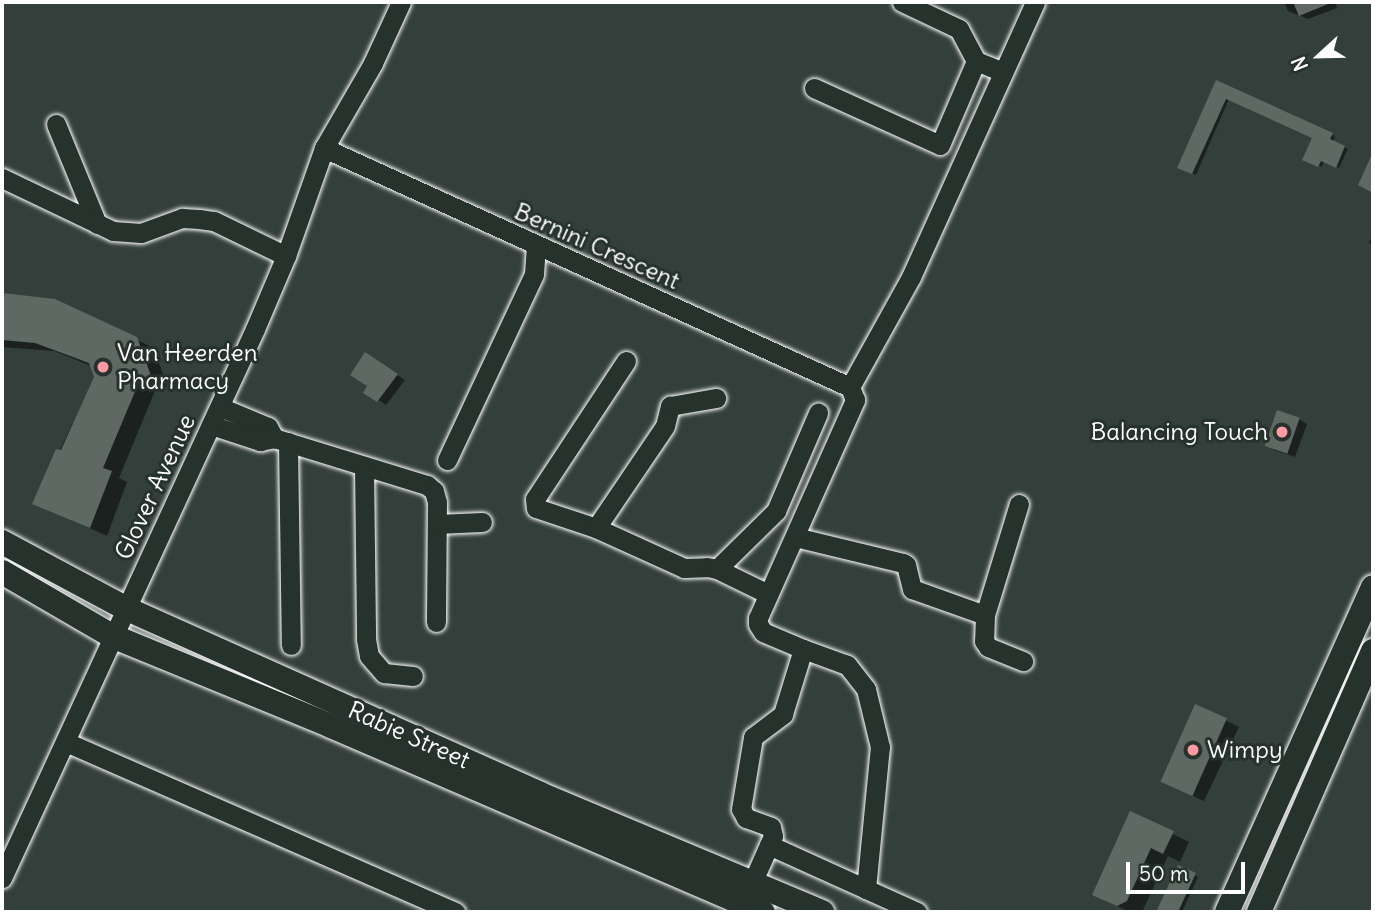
<!DOCTYPE html>
<style>
body{margin:0}
#map{position:relative;width:1375px;height:914px;overflow:hidden;background:#333f3a;font-family:Delius,sans-serif}
div>[style]{position:absolute}
.shadow>*{inset:0;background:#0007}
.building>*{inset:0;background:#5f6964;transform-origin:0 0}
.roads{filter:drop-shadow(0 0 2px #fff) drop-shadow(0 0 2px #fff)}
.minor>*{height:19px;margin:-9.5px;padding:0 9.5px;transform-origin:9.5px;border-radius:9.5px;background:#26332d}
.major>*{height:24px;margin:-12px;padding:0 12px;transform-origin:12px;border-radius:12px;background:#26332d}
.dots>*{width:19px;height:19px;translate:-50% -50%;box-sizing:border-box;border:4px solid #26332d;border-radius:50%}
span{translate:-50% -50%;white-space:nowrap;text-align:center;line-height:1.15;-webkit-text-stroke:6px #26332d;paint-order:stroke}
.street-label{font-size:24px;color:#fff}
.poi-label{font-size:24px;color:#fff}
.left{translate:0 -50%;text-align:left}
.right{translate:-100% -50%;text-align:right}
.frame{position:absolute;inset:0;border:4px solid #fff;pointer-events:none}
.north{position:absolute;left:1284px;top:21px;width:70px;height:70px;-webkit-text-stroke:5px #26332d;paint-order:stroke;rotate:248deg;font-size:19px;font-weight:700;line-height:28px;text-align:center;color:#fff}
.north::after{content:'';display:block;margin:auto;width:24px;height:32px;background:#fff;clip-path:polygon(50% 0,100% 100%,50% 72%,0 100%)}
.scale{position:absolute;left:1126px;top:862px;width:119px;height:32px;box-sizing:border-box;border:4px solid #fff;border-top:0;padding-left:9px;font-size:21px;line-height:24px;white-space:nowrap;color:#fff;-webkit-text-stroke:5px #26332d;paint-order:stroke}
</style>
<div id="map">
<div class="shadow">
<div style="clip-path:polygon(1284px 2px,1335px 2px,1337px 8px,1308px 19px,1288px 11px)"></div>
<div style="clip-path:polygon(1217px 82px,1335px 136px,1333px 142px,1348px 149px,1339px 168px,1324px 161px,1322px 167px,1307px 162px,1314px 138px,1229px 99px,1196px 175px,1179px 167px)"></div>
<div style="clip-path:polygon(1373px 233px,1373px 246px,1369px 243px)"></div>
<div style="clip-path:polygon(2px 294px,55px 301px,154px 348px,167px 386px,155px 391px,119px 478px,127px 482px,107px 536px,34px 503px,95px 378px,91px 366px,54px 351px,2px 347px)"></div>
<div style="clip-path:polygon(373px 359px,405px 380px,386px 405px,366px 392px)"></div>
<div style="clip-path:polygon(1299px 419px,1307px 424px,1295px 457px,1274px 450px)"></div>
<div style="clip-path:polygon(1196px 706px,1239px 727px,1204px 801px,1174px 787px)"></div>
<div style="clip-path:polygon(1131px 813px,1189px 842px,1180px 862px,1168px 856px,1143px 910px,1139px 912px,1129px 912px,1094px 894px)"></div>
<div style="clip-path:polygon(1179px 867px,1198px 877px,1182px 912px,1158px 912px)"></div>
</div>
<div class="building">
<div style="clip-path:polygon(1293px 2px,1333px 2px,1299px 16px)"></div>
<div style="clip-path:polygon(1216px 80px,1333px 133px,1330px 139px,1345px 146px,1336px 168px,1321px 161px,1318px 167px,1302px 160px,1312px 138px,1226px 99px,1192px 174px,1177px 168px)"></div>
<div style="clip-path:polygon(1373px 152px,1373px 193px,1358px 185px)"></div>
<div style="clip-path:polygon(2px 293px,55px 299px,137px 337px,151px 376px,139px 382px,103px 468px,112px 471px,90px 528px,32px 504px,56px 449px,61px 450px,94px 377px,89px 363px,35px 343px,2px 340px)"></div>
<div style="clip-path:polygon(365px 352px,398px 374px,377px 402px,363px 393px,367px 386px,350px 375px)"></div>
<div style="left:1277px;top:410px;width:24px;height:38px;rotate:19deg"></div>
<div style="left:1195px;top:704px;width:35px;height:85px;rotate:24deg"></div>
<div style="clip-path:polygon(1130px 811px,1174px 831px,1163px 854px,1151px 848px,1127px 901px,1117px 906px,1092px 895px)"></div>
<div style="clip-path:polygon(1178px 865px,1196px 873px,1178px 912px,1156px 912px)"></div>
</div>
<div class="roads">
<div class="minor">
<div style="left:902px;top:2px;width:63px;rotate:25.3deg"></div>
<div style="left:959px;top:29px;width:36px;rotate:62deg"></div>
<div style="left:976px;top:61px;width:29px;rotate:22deg"></div>
<div style="left:814px;top:88px;width:138px;rotate:24.3deg"></div>
<div style="left:940px;top:145px;width:91px;rotate:-66.8deg"></div>
<div style="left:56px;top:124px;width:108px;rotate:67.7deg"></div>
<div style="left:324px;top:148px;width:578px;rotate:24.44deg"></div>
<div style="left:2px;top:178px;width:123px;rotate:25.5deg"></div>
<div style="left:113px;top:231px;width:28px;rotate:4deg"></div>
<div style="left:141px;top:233px;width:44px;rotate:-20.1deg"></div>
<div style="left:182px;top:218px;width:17px;rotate:3deg"></div>
<div style="left:199px;top:219px;width:15px;rotate:8deg"></div>
<div style="left:214px;top:221px;width:80px;rotate:25.9deg"></div>
<div style="left:626px;top:361px;width:165px;rotate:123.4deg"></div>
<div style="left:535px;top:499px;width:9px;rotate:84deg"></div>
<div style="left:536px;top:508px;width:63px;rotate:18.4deg"></div>
<div style="left:596px;top:528px;width:97px;rotate:24.4deg"></div>
<div style="left:684px;top:568px;width:23px;rotate:-2deg"></div>
<div style="left:707px;top:567px;width:10px;rotate:11deg"></div>
<div style="left:717px;top:569px;width:57px;rotate:26.1deg"></div>
<div style="left:220px;top:407px;width:52px;rotate:22.6deg"></div>
<div style="left:268px;top:427px;width:13px;rotate:61deg"></div>
<div style="left:211px;top:425px;width:52px;rotate:18.1deg"></div>
<div style="left:260px;top:441px;width:14px;rotate:-12deg"></div>
<div style="left:274px;top:438px;width:160px;rotate:17.1deg"></div>
<div style="left:427px;top:485px;width:9px;rotate:41deg"></div>
<div style="left:434px;top:491px;width:11px;rotate:75deg"></div>
<div style="left:437px;top:502px;width:120px;rotate:90.5deg"></div>
<div style="left:288px;top:442px;width:203px;rotate:89.2deg"></div>
<div style="left:447px;top:460px;width:205px;rotate:-64.9deg"></div>
<div style="left:534px;top:274px;width:28px;rotate:-86deg"></div>
<div style="left:364px;top:466px;width:173px;rotate:89.3deg"></div>
<div style="left:366px;top:639px;width:17px;rotate:80deg"></div>
<div style="left:369px;top:656px;width:23px;rotate:49deg"></div>
<div style="left:384px;top:673px;width:29px;rotate:6deg"></div>
<div style="left:437px;top:524px;width:45px;rotate:-2.5deg"></div>
<div style="left:596px;top:528px;width:123px;rotate:-55.9deg"></div>
<div style="left:665px;top:426px;width:21px;rotate:-76deg"></div>
<div style="left:670px;top:406px;width:47px;rotate:-9.9deg"></div>
<div style="left:795px;top:537px;width:111px;rotate:13.5deg"></div>
<div style="left:903px;top:563px;width:4px;rotate:34deg"></div>
<div style="left:906px;top:565px;width:25px;rotate:76deg"></div>
<div style="left:912px;top:589px;width:77px;rotate:19.6deg"></div>
<div style="left:985px;top:615px;width:26px;rotate:92deg"></div>
<div style="left:984px;top:641px;width:7px;rotate:56deg"></div>
<div style="left:988px;top:647px;width:38px;rotate:22deg"></div>
<div style="left:717px;top:569px;width:83px;rotate:-44.5deg"></div>
<div style="left:776px;top:511px;width:107px;rotate:-66.8deg"></div>
<div style="left:985px;top:615px;width:116px;rotate:-73deg"></div>
<div style="left:66px;top:742px;width:425px;rotate:23.6deg"></div>
<div style="left:769px;top:845px;width:107px;rotate:24.4deg"></div>
<div style="left:866px;top:889px;width:143px;rotate:-84.4deg"></div>
<div style="left:880px;top:747px;width:60px;rotate:-103.6deg"></div>
<div style="left:866px;top:689px;width:31px;rotate:-128deg"></div>
<div style="left:847px;top:665px;width:47px;rotate:-160deg"></div>
<div style="left:2px;top:878px;width:604px;rotate:-65.26deg"></div>
<div style="left:255px;top:329px;width:79px;rotate:-67deg"></div>
<div style="left:286px;top:256px;width:114px;rotate:-70.6deg"></div>
<div style="left:324px;top:148px;width:98px;rotate:-60deg"></div>
<div style="left:373px;top:63px;width:67px;rotate:-65.3deg"></div>
<div style="left:753px;top:881px;width:49px;rotate:-66deg"></div>
<div style="left:773px;top:836px;width:9px;rotate:-103deg"></div>
<div style="left:771px;top:827px;width:27px;rotate:-160deg"></div>
<div style="left:746px;top:818px;width:10px;rotate:-119deg"></div>
<div style="left:741px;top:809px;width:73px;rotate:-80.5deg"></div>
<div style="left:753px;top:737px;width:38px;rotate:-37deg"></div>
<div style="left:783px;top:714px;width:68px;rotate:-72.9deg"></div>
<div style="left:803px;top:649px;width:43px;rotate:-157deg"></div>
<div style="left:763px;top:632px;width:9px;rotate:-122deg"></div>
<div style="left:758px;top:624px;width:6px;rotate:-90deg"></div>
<div style="left:758px;top:618px;width:239px;rotate:-66deg"></div>
<div style="left:855px;top:400px;width:14px;rotate:-111deg"></div>
<div style="left:850px;top:387px;width:126px;rotate:-61deg"></div>
<div style="left:911px;top:277px;width:302px;rotate:-65.7deg"></div>
<div style="left:866px;top:889px;width:56px;rotate:24.3deg"></div>
</div>
<div class="major">
<div style="left:2px;top:542px;width:140px;rotate:28.2deg"></div>
<div style="left:125px;top:608px;width:455px;rotate:24.1deg"></div>
<div style="left:540px;top:794px;width:306px;rotate:22.7deg"></div>
<div style="left:2px;top:572px;width:127px;rotate:30.2deg"></div>
<div style="left:112px;top:636px;width:237px;rotate:22.3deg"></div>
<div style="left:331px;top:726px;width:470px;rotate:23.3deg"></div>
<div style="left:1227px;top:912px;width:356px;rotate:-65.8deg"></div>
<div style="left:1259px;top:912px;width:285px;rotate:-66.4deg"></div>
</div>
</div>
<div class="dots">
<div style="left:103px;top:367px;background:#ff9aa2"></div>
<div style="left:1282px;top:432px;background:#ff9aa2"></div>
<div style="left:1193px;top:750px;background:#ff9aa2"></div>
</div>
<div class="street-label">
<span style="left:597px;top:246px;rotate:24deg">Bernini Crescent</span>
<span style="left:155px;top:487px;rotate:-65deg">Glover Avenue</span>
<span style="left:409px;top:735px;rotate:24deg">Rabie Street</span>
</div>
<div class="poi-label">
<span class="left" style="left:117px;top:367px">Van Heerden<br>Pharmacy</span>
<span class="right" style="left:1268px;top:432px">Balancing Touch</span>
<span class="left" style="left:1207px;top:750px">Wimpy</span>
</div>
<div class="frame"></div>
<div class="north">N</div>
<div class="scale">50 m</div>
</div>
